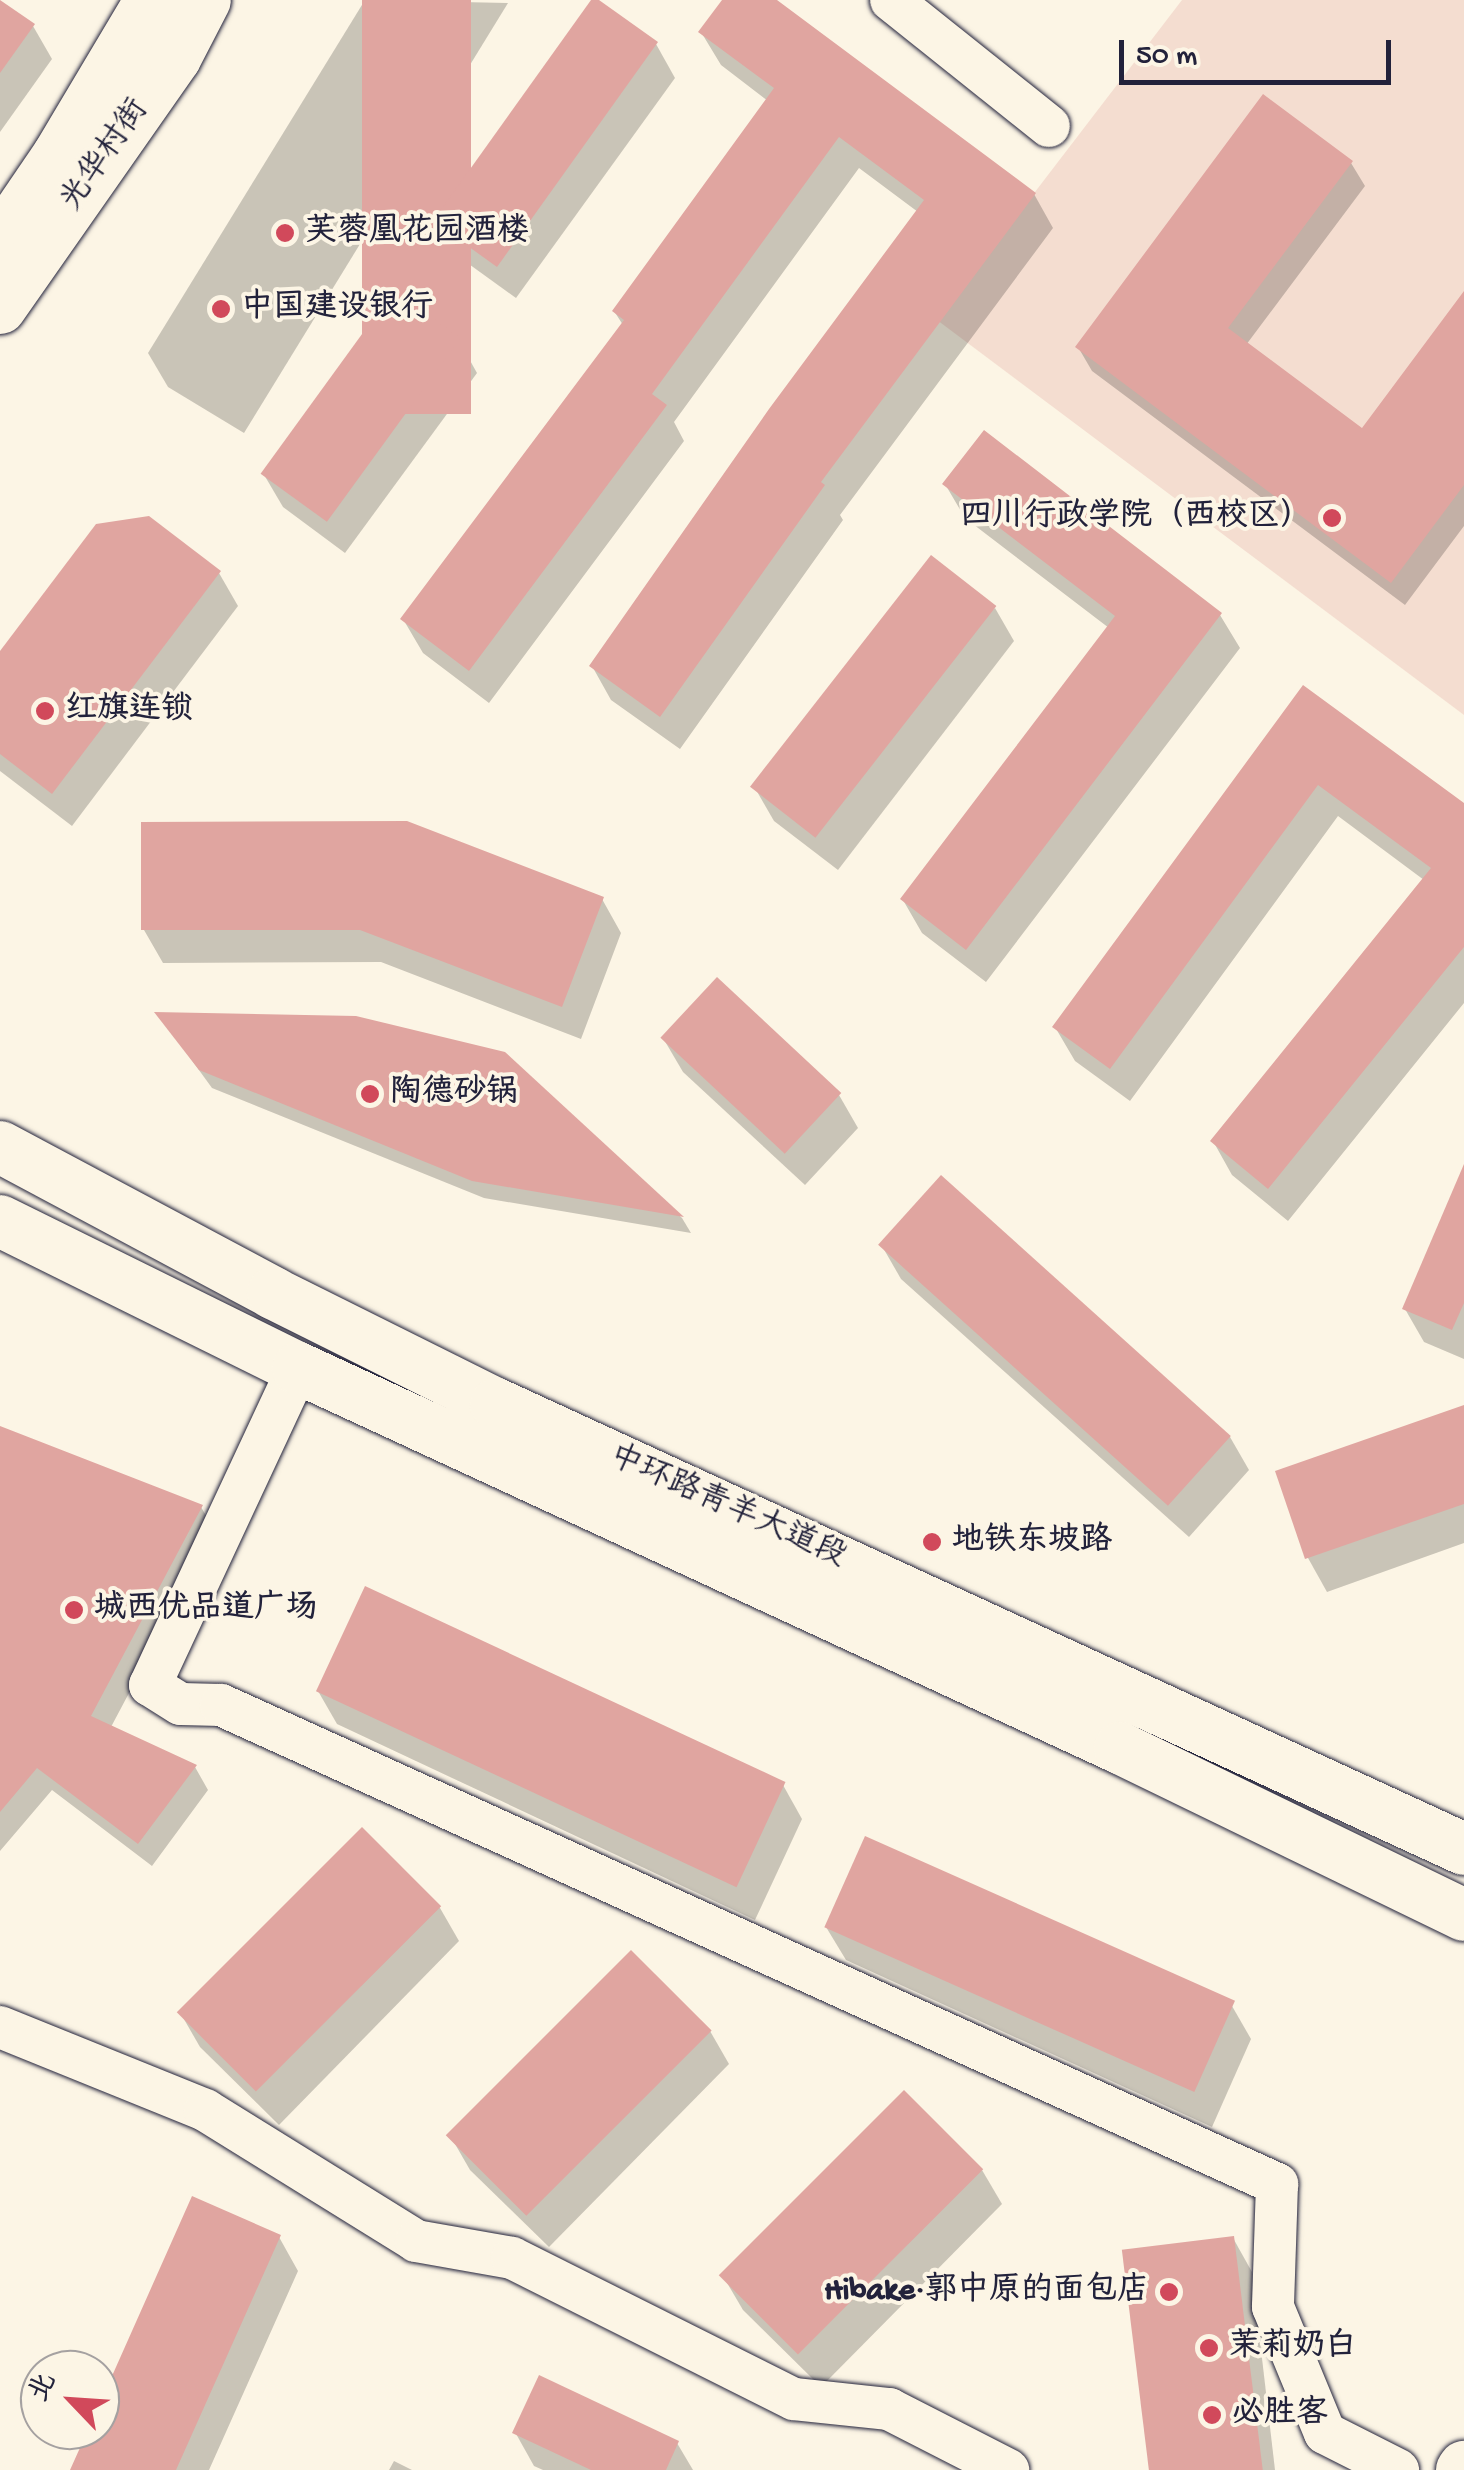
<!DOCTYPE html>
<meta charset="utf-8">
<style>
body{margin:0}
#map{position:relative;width:1464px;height:2470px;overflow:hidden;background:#fcf5e5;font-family:"Gochi Hand","LXGW WenKai TC",sans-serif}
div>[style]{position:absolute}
.built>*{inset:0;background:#f4ddd0}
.shadow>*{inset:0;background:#0003}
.building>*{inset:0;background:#e0a5a0;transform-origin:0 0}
.roads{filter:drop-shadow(0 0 2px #22223b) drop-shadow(0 0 2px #22223b)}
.minor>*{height:42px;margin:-21px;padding:0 21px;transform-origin:21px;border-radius:21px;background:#fcf5e5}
.major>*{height:52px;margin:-26px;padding:0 26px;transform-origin:26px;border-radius:26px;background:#fcf5e5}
.dots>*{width:28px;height:28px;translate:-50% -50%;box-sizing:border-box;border:5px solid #fcf5e5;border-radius:50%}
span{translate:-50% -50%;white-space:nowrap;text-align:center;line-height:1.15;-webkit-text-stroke:8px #fcf5e5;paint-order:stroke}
.street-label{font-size:32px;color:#22223b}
.poi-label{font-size:32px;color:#22223b;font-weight:700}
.left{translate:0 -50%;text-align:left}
.right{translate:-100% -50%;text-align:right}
.north{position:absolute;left:20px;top:2350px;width:100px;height:100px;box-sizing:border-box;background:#fcf5e5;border:2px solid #a5a1a1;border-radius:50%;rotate:295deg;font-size:28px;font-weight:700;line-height:40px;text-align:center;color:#22223b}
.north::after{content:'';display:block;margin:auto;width:35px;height:45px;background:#d1495b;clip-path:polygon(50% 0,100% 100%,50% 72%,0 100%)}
.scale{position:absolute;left:1119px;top:40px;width:272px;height:45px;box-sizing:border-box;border:5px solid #22223b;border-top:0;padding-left:12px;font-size:30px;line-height:35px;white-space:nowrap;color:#22223b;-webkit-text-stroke:8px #fcf5e5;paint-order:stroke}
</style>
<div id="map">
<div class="built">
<div style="clip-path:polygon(1182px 0,1464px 0,1464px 715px,937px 320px)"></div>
</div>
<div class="shadow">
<div style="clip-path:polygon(365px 0,508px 3px,244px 433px,168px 387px,148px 353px)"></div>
<div style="clip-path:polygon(595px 0,656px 44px,675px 78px,516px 298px,455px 254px,436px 221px)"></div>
<div style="clip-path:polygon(725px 0,773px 0,1034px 194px,1053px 228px,840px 515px,843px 520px,680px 749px,611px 700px,592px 666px,918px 212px,859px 168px,674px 422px,684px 441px,489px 703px,423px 653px,403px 619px,623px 325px,614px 311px,768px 101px,721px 65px,701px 32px)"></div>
<div style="clip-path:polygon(0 2px,33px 26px,52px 59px,0 132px)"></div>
<div style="clip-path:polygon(1351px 163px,1365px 186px,1246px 345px,1362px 432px,1464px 295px,1464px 526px,1405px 605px,1092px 371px,1078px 347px)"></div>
<div style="clip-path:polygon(458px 339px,477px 373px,345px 553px,283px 507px,263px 473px)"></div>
<div style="clip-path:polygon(945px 484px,1220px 615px,1240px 648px,986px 982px,922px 933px,903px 900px,1109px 628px,965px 518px)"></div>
<div style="clip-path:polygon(219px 573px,238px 606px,72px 826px,0 771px,0 655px)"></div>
<div style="clip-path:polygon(995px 608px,1014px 641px,838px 870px,774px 821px,755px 788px)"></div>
<div style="clip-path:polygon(1304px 688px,1464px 811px,1464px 1003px,1288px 1221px,1232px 1175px,1213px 1141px,1424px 880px,1338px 816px,1130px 1101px,1075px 1061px,1055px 1027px)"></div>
<div style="clip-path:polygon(602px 899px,621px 933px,581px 1039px,381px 962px,163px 963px,144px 930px)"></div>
<div style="clip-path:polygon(159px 1015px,504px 1054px,682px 1218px,691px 1233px,484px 1198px,212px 1088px)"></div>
<div style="clip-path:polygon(663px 1038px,839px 1095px,858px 1128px,805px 1185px,683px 1072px)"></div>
<div style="clip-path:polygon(1464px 1169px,1464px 1359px,1424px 1342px,1405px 1309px)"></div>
<div style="clip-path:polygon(882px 1246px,1230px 1437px,1249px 1470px,1189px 1537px,901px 1279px)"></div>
<div style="clip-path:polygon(1464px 1407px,1464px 1543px,1327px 1592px,1308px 1558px,1278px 1472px)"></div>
<div style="clip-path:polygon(0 1428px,201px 1507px,215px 1531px,111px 1727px,195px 1767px,208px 1790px,152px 1866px,52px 1790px,0 1851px)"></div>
<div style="clip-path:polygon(318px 1691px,783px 1785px,802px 1819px,755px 1920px,337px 1724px)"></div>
<div style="clip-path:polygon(362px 1830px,440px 1908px,459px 1941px,279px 2125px,200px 2047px,181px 2014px)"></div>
<div style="clip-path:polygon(826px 1927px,1232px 2006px,1251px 2039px,1212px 2127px,846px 1960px)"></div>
<div style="clip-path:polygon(710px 2031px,729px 2064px,549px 2247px,470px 2170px,451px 2137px)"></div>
<div style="clip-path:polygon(982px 2170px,1002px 2204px,821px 2387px,743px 2310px,723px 2276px)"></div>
<div style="clip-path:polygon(279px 2237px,298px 2271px,209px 2470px,73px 2470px,90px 2430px,100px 2430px,100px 2409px)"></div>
<div style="clip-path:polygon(1233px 2238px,1252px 2272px,1275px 2470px,1150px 2470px)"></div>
<div style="clip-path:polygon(515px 2432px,677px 2443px,693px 2470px,543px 2470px,534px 2466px)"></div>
<div style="clip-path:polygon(394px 2461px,412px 2470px,389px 2470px)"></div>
</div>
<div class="building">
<div style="clip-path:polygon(0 0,35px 24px,0 73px)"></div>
<div style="left:362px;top:0;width:109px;height:414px"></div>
<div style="clip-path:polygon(591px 0,599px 0,658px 42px,497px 267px,433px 221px)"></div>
<div style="clip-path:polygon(722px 0,777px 0,1036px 193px,821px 482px,825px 485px,660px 717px,589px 666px,769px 409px,924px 200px,839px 137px,652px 394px,667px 405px,469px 671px,400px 619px,624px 320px,612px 311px,774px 88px,698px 32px)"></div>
<div style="clip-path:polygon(1263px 94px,1353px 161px,1228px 328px,1362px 428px,1464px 291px,1464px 485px,1391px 583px,1075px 347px)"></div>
<div style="left:394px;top:290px;width:82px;height:227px;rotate:36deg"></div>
<div style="clip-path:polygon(984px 430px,1222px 613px,966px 950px,900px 899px,1115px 616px,942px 484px)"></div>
<div style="clip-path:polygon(149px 516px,221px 571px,52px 794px,0 754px,0 651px,96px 524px)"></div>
<div style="left:931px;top:555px;width:83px;height:294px;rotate:38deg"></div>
<div style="clip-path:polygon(1303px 685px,1464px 803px,1464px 947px,1268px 1189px,1210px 1141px,1431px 868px,1318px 785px,1110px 1069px,1052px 1027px)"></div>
<div style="clip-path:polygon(407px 821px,604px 897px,562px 1007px,360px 930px,141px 930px,141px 822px)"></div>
<div style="left:717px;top:977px;width:170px;height:83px;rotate:43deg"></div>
<div style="clip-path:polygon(154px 1012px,356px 1016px,505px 1052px,684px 1217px,472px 1181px,199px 1070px)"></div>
<div style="clip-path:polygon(1464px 1164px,1464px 1303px,1452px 1330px,1402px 1309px)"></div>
<div style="left:941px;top:1175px;width:390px;height:94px;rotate:42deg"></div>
<div style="clip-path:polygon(1464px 1405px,1464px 1504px,1305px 1559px,1275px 1471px)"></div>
<div style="clip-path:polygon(0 1426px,203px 1505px,91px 1716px,197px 1765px,138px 1844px,37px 1768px,0 1812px)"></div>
<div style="left:365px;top:1586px;width:464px;height:116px;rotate:25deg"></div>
<div style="left:362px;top:1827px;width:112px;height:262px;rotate:45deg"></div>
<div style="left:865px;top:1836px;width:405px;height:100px;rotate:24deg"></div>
<div style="left:631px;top:1950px;width:114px;height:262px;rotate:45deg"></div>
<div style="left:904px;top:2090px;width:112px;height:262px;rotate:45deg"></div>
<div style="clip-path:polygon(192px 2196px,281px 2235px,176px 2470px,70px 2470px,88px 2430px,100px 2430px,100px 2403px)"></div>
<div style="left:1234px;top:2236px;width:236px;height:113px;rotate:83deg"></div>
<div style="clip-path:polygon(539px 2375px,679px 2441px,666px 2470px,591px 2470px,512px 2433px)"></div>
</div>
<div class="roads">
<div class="minor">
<div style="left:891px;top:0;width:202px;rotate:38.6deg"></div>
<div style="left:298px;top:1368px;width:350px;rotate:115deg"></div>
<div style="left:150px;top:1685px;width:36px;rotate:32deg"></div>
<div style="left:181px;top:1704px;width:40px;rotate:1.4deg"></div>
<div style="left:221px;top:1705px;width:1160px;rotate:24.4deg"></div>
<div style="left:1277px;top:2184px;width:123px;rotate:91.9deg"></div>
<div style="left:1273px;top:2307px;width:136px;rotate:67.6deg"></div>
<div style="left:1325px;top:2433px;width:82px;rotate:26.9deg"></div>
<div style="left:0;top:2027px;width:221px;rotate:22deg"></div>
<div style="left:205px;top:2110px;width:248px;rotate:31.8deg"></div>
<div style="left:416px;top:2241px;width:97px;rotate:10deg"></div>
<div style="left:512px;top:2258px;width:315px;rotate:26.6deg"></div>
<div style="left:794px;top:2399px;width:96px;rotate:6deg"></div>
<div style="left:889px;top:2409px;width:134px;rotate:27.1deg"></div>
</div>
<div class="major">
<div style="left:0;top:241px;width:103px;rotate:-55.7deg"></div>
<div style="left:58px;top:156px;width:182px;rotate:-59.2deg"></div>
<div style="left:0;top:308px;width:305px;rotate:-55deg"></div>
<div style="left:175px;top:58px;width:65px;rotate:-62.7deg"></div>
<div style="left:0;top:1147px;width:310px;rotate:28.1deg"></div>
<div style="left:273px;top:1293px;width:249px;rotate:26.5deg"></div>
<div style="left:496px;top:1404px;width:1065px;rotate:24.69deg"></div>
<div style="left:0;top:1221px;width:332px;rotate:26.3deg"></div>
<div style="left:298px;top:1368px;width:906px;rotate:24.81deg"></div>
<div style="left:1120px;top:1748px;width:382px;rotate:25.9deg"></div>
<div style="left:1462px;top:2470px;width:4px;rotate:-56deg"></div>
</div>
</div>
<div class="dots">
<div style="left:285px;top:233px;background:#d1495b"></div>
<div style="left:221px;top:309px;background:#d1495b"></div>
<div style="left:1332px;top:518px;background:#d1495b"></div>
<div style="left:45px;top:711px;background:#d1495b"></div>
<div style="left:370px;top:1094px;background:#d1495b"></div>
<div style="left:932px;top:1542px;background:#d1495b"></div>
<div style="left:74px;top:1610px;background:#d1495b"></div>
<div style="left:1169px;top:2292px;background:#d1495b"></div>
<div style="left:1209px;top:2348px;background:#d1495b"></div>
<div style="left:1212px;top:2415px;background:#d1495b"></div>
</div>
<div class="street-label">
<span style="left:106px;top:156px;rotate:-55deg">光华村街</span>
<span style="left:727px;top:1508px;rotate:24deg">中环路青羊大道段</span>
</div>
<div class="poi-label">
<span class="left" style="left:305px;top:233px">芙蓉凰花园酒楼</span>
<span class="left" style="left:241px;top:309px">中国建设银行</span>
<span class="right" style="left:1312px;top:518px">四川行政学院（西校区）</span>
<span class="left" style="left:65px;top:711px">红旗连锁</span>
<span class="left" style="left:390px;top:1094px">陶德砂锅</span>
<span class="left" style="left:952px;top:1542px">地铁东坡路</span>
<span class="left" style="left:94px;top:1610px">城西优品道广场</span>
<span class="right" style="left:1149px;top:2292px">Hibake·郭中原的面包店</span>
<span class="left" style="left:1229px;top:2348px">茉莉奶白</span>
<span class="left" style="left:1232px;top:2415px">必胜客</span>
</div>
<div class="north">北</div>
<div class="scale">50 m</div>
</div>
